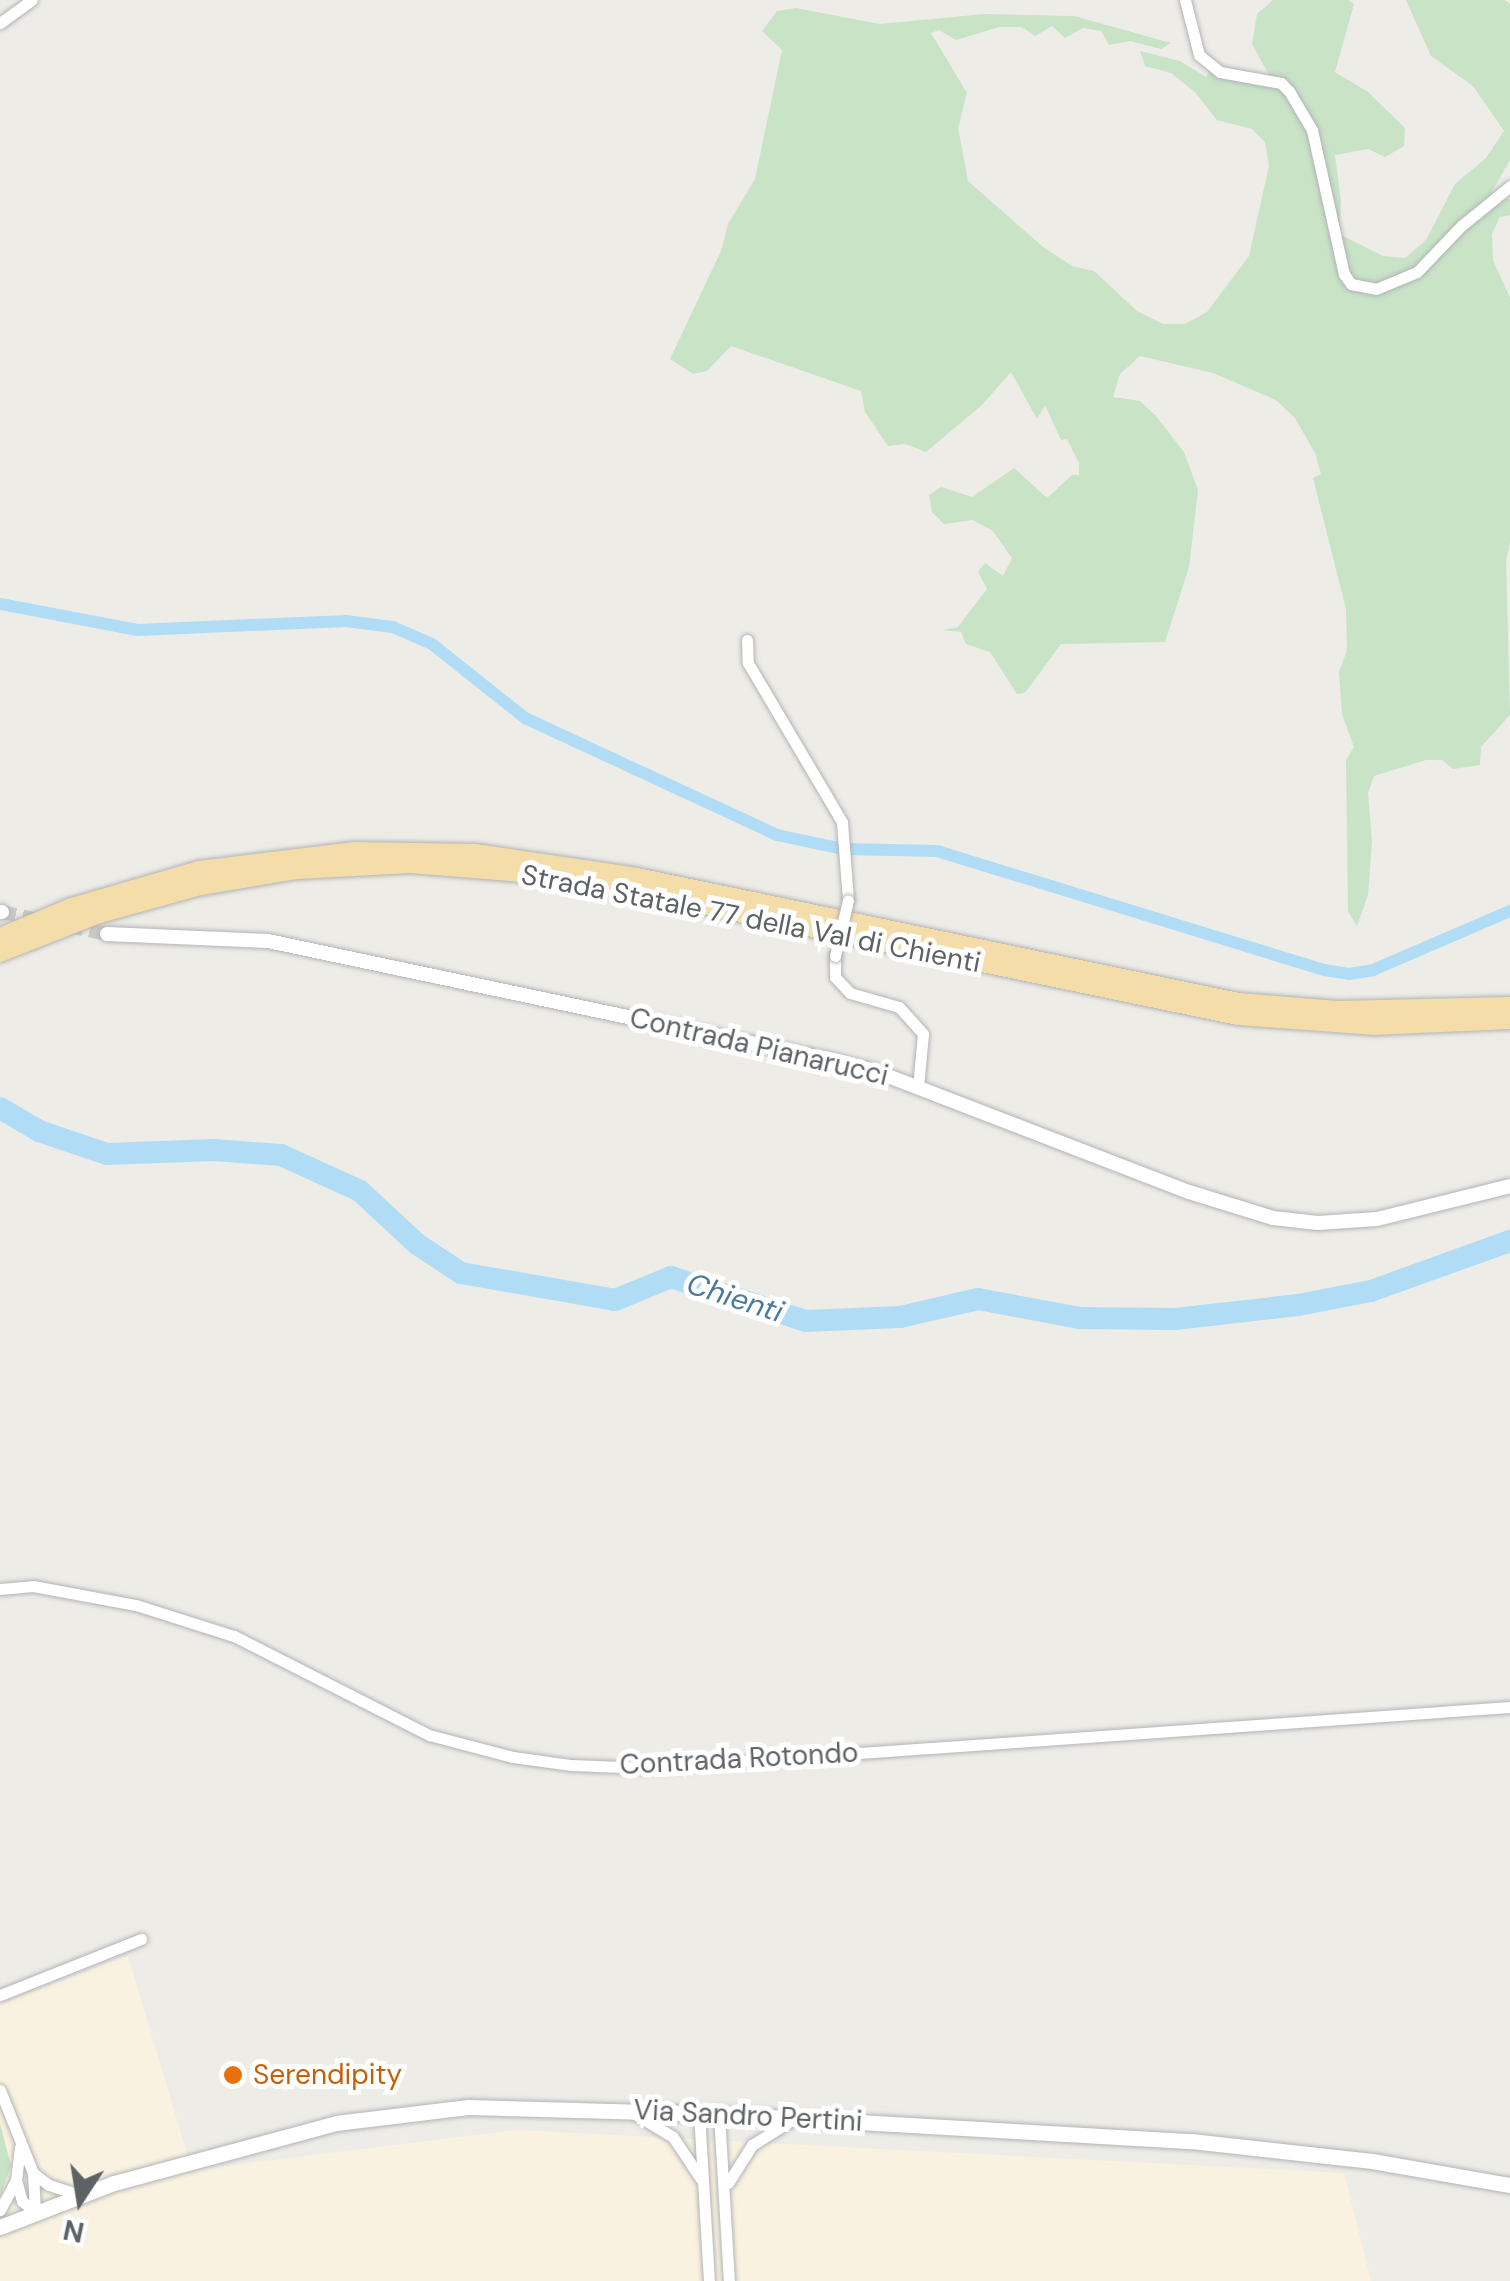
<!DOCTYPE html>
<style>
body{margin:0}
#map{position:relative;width:1510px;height:2281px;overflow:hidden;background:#eeece7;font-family:"DM Sans",sans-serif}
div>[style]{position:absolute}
.commercial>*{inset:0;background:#faf2e0}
.green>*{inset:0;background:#c8e3c6}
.canal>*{height:12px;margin:-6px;padding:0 6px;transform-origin:6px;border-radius:6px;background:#b0ddf5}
.river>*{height:22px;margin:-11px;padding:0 11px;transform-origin:11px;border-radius:11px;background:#b0ddf5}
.tertiary-tunnel>*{height:14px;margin-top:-7px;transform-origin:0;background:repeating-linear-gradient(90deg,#cacac6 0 14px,transparent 0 21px)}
.roads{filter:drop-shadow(0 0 2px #b1b4b7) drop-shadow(0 0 2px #b1b4b7)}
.minor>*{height:11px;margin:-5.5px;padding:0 5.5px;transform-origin:5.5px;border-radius:5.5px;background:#fff}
.tertiary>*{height:14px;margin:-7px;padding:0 7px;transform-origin:7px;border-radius:7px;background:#fff}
.secondary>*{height:15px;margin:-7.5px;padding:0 7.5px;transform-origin:7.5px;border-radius:7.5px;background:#fff}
.trunk>*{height:18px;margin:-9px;padding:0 9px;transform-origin:9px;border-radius:9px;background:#f4dda8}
.bridges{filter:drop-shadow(0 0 2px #b1b4b7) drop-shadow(0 0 2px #b1b4b7)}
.minor-bridge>*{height:11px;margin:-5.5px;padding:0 5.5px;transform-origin:5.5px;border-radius:5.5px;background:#fff}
.dots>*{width:28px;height:28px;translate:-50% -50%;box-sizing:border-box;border:5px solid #fff;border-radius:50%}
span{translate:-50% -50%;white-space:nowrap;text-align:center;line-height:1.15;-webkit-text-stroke:10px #fff;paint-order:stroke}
.street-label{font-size:28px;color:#5e6265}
.food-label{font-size:28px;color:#c56008}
.left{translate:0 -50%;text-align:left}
.water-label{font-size:30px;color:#4a7a9d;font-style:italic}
.north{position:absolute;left:30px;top:2151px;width:100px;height:100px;-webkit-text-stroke:8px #fff;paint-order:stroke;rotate:192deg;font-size:28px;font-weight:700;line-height:40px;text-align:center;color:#5e6265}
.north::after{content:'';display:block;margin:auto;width:35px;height:45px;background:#5e6265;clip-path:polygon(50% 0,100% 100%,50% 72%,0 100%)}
</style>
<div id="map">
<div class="commercial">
<div style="clip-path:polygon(128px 1956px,192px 2170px,517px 2130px,1344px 2173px,1371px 2281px,0 2281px,0 2004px)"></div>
</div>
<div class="green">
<div style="clip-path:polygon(1273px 0,1348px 0,1354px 4px,1335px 72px,1368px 92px,1405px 128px,1404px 146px,1385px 157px,1368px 149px,1335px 155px,1341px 201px,1339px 234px,1383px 256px,1405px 258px,1426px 240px,1455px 184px,1486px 158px,1504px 131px,1473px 86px,1431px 56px,1406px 0,1505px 0,1510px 4px,1510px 160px,1487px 200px,1510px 199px,1510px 215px,1500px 217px,1492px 234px,1493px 260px,1510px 298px,1510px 542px,1506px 560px,1510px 715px,1481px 747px,1480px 765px,1453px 769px,1442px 760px,1426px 760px,1374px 776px,1368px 793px,1372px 842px,1368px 895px,1357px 926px,1348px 911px,1346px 760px,1354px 747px,1342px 714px,1339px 672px,1347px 650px,1346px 609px,1313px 478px,1321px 474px,1315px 453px,1295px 418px,1276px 400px,1213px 373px,1140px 356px,1120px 374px,1113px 397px,1140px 401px,1156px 416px,1184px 452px,1198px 490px,1189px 567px,1165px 642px,1061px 644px,1025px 693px,1017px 694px,990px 652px,966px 644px,961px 632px,943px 630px,958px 627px,987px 589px,978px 572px,985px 563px,1003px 576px,1012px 558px,993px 531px,973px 520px,944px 524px,932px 512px,929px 495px,941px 487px,972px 497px,1014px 468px,1047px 498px,1072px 475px,1079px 475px,1079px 463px,1067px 439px,1061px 440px,1045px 405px,1037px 419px,1011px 372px,982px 405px,926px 452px,905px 444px,888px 446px,865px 412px,861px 391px,731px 346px,707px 371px,693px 374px,670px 359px,721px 251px,728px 224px,755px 179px,782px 50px,762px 31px,777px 11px,796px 8px,879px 24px,985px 14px,1074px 16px,1171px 43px,1161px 49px,1130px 41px,1109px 45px,1101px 31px,1083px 28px,1065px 38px,1052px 26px,1035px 36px,1022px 27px,999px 27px,956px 40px,939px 30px,931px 33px,967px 93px,958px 128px,968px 181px,1043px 247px,1072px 266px,1094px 271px,1137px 311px,1163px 324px,1185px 324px,1207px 312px,1249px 256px,1269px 166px,1265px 142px,1252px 129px,1217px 120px,1195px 92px,1171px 73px,1145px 66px,1140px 51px,1180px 61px,1206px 77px,1211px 69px,1273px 82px,1252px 44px,1257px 14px)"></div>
<div style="clip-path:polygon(0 2123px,11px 2166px,0 2196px)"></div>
</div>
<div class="canal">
<div style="left:0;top:604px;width:140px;rotate:10.7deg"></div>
<div style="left:138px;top:630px;width:208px;rotate:-2.5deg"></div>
<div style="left:346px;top:621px;width:47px;rotate:7.3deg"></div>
<div style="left:393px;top:627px;width:43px;rotate:23.6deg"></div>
<div style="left:432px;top:644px;width:119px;rotate:38.5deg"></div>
<div style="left:525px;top:718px;width:278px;rotate:24.9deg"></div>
<div style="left:777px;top:835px;width:67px;rotate:12deg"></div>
<div style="left:843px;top:849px;width:94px;rotate:1.2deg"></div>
<div style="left:937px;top:851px;width:405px;rotate:17.1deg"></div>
<div style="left:1324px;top:970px;width:25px;rotate:9deg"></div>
<div style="left:1349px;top:974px;width:24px;rotate:-9deg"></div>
<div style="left:1373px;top:970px;width:149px;rotate:-23.3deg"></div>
</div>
<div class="river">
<div style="left:0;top:1108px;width:45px;rotate:30.5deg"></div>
<div style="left:39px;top:1131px;width:72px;rotate:18.7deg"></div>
<div style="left:107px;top:1154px;width:107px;rotate:-2.1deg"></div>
<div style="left:214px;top:1150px;width:67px;rotate:4.3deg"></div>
<div style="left:281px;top:1155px;width:87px;rotate:24.5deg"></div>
<div style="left:360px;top:1191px;width:78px;rotate:42.9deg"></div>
<div style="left:417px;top:1244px;width:53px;rotate:33.4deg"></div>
<div style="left:461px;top:1273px;width:156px;rotate:9.9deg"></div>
<div style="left:615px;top:1300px;width:61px;rotate:-22.3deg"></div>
<div style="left:671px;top:1277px;width:142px;rotate:18.1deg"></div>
<div style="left:806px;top:1321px;width:94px;rotate:-2.4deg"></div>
<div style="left:900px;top:1317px;width:80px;rotate:-13deg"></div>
<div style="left:978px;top:1299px;width:104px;rotate:10.6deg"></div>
<div style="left:1080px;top:1318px;width:95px;rotate:0.6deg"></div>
<div style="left:1175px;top:1319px;width:124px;rotate:-6.5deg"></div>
<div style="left:1298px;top:1305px;width:74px;rotate:-10.9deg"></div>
<div style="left:1371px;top:1291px;width:148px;rotate:-19.8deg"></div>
</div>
<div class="tertiary-tunnel">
<div style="left:2px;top:912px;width:42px;rotate:12.4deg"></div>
<div style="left:69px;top:926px;width:39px;rotate:12deg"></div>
</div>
<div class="roads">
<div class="minor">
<div style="left:1185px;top:0;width:57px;rotate:75.7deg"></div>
<div style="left:1199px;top:55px;width:27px;rotate:39deg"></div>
<div style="left:1220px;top:72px;width:62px;rotate:10.2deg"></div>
<div style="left:1281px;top:83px;width:11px;rotate:45deg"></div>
<div style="left:1289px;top:91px;width:45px;rotate:59.5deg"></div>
<div style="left:1312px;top:130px;width:148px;rotate:77.5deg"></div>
<div style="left:1344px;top:274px;width:12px;rotate:55deg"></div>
<div style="left:1351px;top:284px;width:25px;rotate:11deg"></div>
<div style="left:1376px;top:289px;width:44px;rotate:-22.5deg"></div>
<div style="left:1417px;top:272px;width:64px;rotate:-46.3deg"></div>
<div style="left:1461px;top:226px;width:63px;rotate:-39.2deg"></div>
<div style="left:0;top:23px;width:39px;rotate:-36deg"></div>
<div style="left:747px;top:640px;width:23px;rotate:88deg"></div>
<div style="left:748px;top:663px;width:185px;rotate:59.4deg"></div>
<div style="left:842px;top:822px;width:78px;rotate:85.6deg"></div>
<div style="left:835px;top:956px;width:21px;rotate:90deg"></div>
<div style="left:835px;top:977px;width:22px;rotate:47deg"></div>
<div style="left:850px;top:993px;width:51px;rotate:15.9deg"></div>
<div style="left:899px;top:1007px;width:36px;rotate:48deg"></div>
<div style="left:923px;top:1034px;width:53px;rotate:95.4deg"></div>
<div style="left:0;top:1589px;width:33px;rotate:-5deg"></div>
<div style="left:33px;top:1586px;width:105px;rotate:10.5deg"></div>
<div style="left:136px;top:1605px;width:103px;rotate:17.6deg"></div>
<div style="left:234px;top:1636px;width:219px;rotate:26.9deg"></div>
<div style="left:429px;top:1735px;width:87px;rotate:14.7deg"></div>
<div style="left:513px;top:1757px;width:59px;rotate:7.9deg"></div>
<div style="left:571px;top:1765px;width:77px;rotate:2.2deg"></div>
<div style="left:648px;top:1768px;width:864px;rotate:-4.05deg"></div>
<div style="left:0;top:1995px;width:152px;rotate:-21.7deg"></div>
<div style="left:0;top:2090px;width:89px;rotate:68.3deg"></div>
<div style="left:33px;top:2173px;width:20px;rotate:37deg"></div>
<div style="left:49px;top:2185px;width:33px;rotate:18deg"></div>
<div style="left:699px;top:2113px;width:168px;rotate:86.6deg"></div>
<div style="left:635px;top:2114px;width:44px;rotate:31.2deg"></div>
<div style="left:673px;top:2137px;width:50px;rotate:56.3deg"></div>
<div style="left:719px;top:2114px;width:167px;rotate:86.6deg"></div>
<div style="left:33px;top:2173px;width:39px;rotate:87deg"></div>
<div style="left:16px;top:2180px;width:22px;rotate:74deg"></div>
<div style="left:22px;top:2201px;width:17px;rotate:40deg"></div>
<div style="left:728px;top:2183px;width:45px;rotate:-57.7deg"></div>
<div style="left:752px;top:2145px;width:51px;rotate:-32.1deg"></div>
<div style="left:0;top:2210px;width:34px;rotate:-62deg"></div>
<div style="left:16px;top:2180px;width:33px;rotate:-83deg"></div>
</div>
<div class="tertiary">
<div style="left:0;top:912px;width:2px"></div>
<div style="left:107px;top:934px;width:161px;rotate:2.5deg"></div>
<div style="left:268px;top:941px;width:581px;rotate:11.93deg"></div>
<div style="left:836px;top:1061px;width:40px;rotate:14.4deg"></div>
<div style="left:875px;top:1071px;width:337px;rotate:21.1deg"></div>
<div style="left:1189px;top:1192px;width:88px;rotate:17.2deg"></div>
<div style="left:1273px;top:1218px;width:45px;rotate:6.3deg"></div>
<div style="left:1318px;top:1223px;width:59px;rotate:-3.9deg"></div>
<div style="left:1377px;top:1219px;width:137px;rotate:-13.9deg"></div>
</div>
<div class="secondary">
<div style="left:0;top:2227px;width:122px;rotate:-21.1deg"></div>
<div style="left:114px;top:2183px;width:230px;rotate:-15.1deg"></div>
<div style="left:336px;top:2123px;width:133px;rotate:-6.9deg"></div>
<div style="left:468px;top:2107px;width:251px;rotate:1.6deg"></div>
<div style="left:719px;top:2114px;width:473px;rotate:3.3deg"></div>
<div style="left:1191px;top:2141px;width:182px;rotate:6.3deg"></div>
<div style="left:1372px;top:2161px;width:140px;rotate:9.9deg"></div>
</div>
<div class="trunk">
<div style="left:0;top:937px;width:75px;rotate:-22.8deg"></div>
<div style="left:69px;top:908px;width:135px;rotate:-16.3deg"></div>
<div style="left:199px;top:870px;width:155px;rotate:-7deg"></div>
<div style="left:353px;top:851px;width:122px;rotate:0.9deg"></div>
<div style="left:475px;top:853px;width:164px;rotate:8.4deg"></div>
<div style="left:637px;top:877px;width:614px;rotate:11.75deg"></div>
<div style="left:1238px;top:1002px;width:100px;rotate:4.6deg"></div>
<div style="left:1338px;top:1010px;width:172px;rotate:-1.3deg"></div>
<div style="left:0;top:953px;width:106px;rotate:-21.5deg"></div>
<div style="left:99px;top:914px;width:106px;rotate:-15.4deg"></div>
<div style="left:201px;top:886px;width:97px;rotate:-9.5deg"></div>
<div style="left:297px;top:870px;width:114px;rotate:-3deg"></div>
<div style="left:411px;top:864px;width:125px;rotate:4.6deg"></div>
<div style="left:536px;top:874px;width:100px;rotate:9.7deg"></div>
<div style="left:635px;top:891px;width:616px;rotate:11.71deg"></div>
<div style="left:1238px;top:1016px;width:135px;rotate:4.2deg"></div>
<div style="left:1373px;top:1026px;width:137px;rotate:-2.5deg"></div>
</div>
</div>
<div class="bridges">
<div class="minor-bridge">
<div style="left:835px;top:956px;width:57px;rotate:-76.9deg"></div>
</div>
</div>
<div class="dots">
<div style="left:233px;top:2075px;background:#e8710a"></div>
</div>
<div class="street-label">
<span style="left:751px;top:919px;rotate:11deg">Strada Statale 77 della Val di Chienti</span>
<span style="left:759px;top:1047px;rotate:13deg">Contrada Pianarucci</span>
<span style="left:739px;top:1759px;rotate:-3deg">Contrada Rotondo</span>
<span style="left:748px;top:2116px;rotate:3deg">Via Sandro Pertini</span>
</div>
<div class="food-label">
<span class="left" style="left:253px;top:2075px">Serendipity</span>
</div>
<div class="water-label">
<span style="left:735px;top:1298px;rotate:18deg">Chienti</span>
</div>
<div class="north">N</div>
</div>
